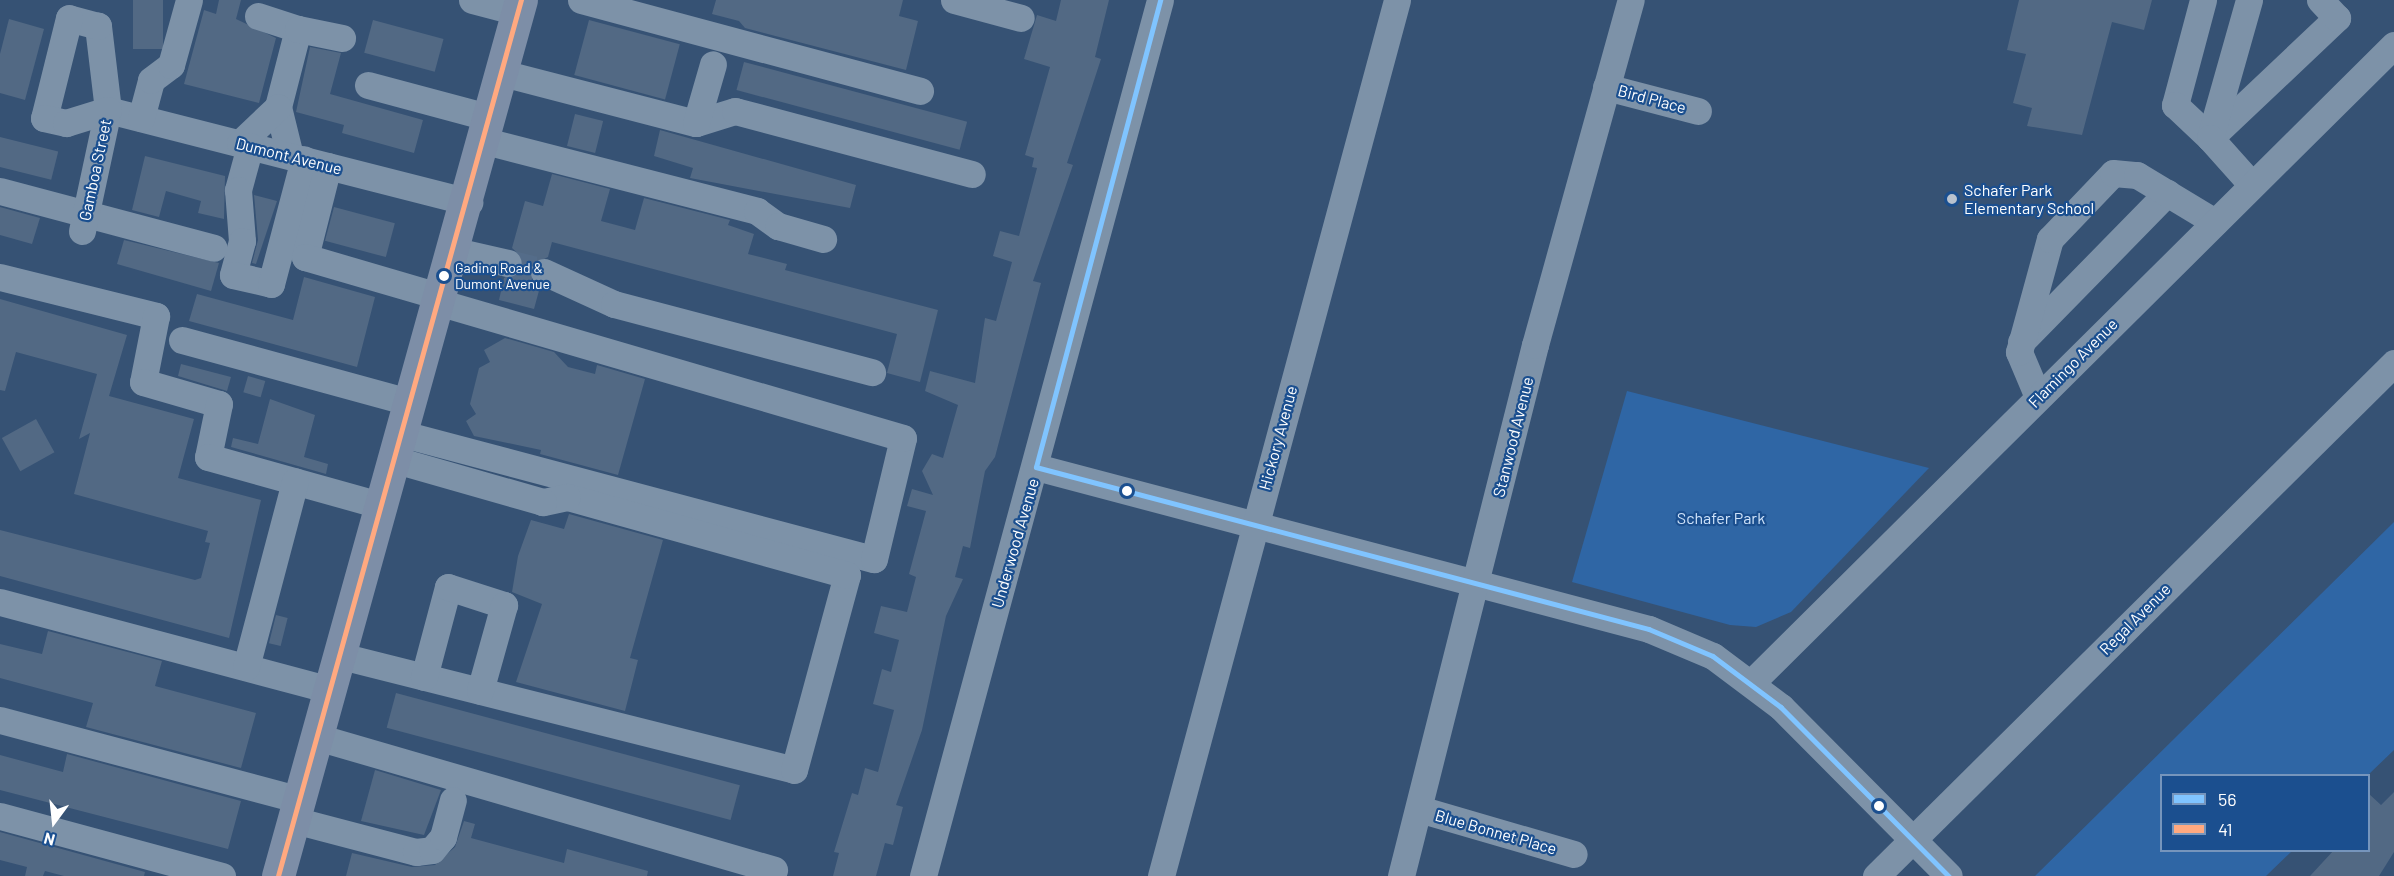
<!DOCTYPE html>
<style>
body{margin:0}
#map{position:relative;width:2394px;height:876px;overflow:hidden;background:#365274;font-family:Barlow,sans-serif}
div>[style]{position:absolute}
.green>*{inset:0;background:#2f66a5}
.building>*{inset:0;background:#526984;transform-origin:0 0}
.minor-tunnel>*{height:27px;margin-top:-13.5px;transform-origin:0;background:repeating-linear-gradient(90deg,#546c89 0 27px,transparent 0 41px)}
.minor>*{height:27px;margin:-13.5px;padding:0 13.5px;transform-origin:13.5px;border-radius:13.5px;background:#7d92a8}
.major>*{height:33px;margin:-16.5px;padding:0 16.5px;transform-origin:16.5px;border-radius:16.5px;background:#7d8ea7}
.bus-1>*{height:4.5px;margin:-2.25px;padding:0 2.25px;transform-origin:2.25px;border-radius:2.25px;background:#80c4ff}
.bus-2>*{height:4.5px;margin:-2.25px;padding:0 2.25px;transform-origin:2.25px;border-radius:2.25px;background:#ffa980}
.dots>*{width:16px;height:16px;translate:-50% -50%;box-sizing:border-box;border:3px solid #1b4f8f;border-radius:50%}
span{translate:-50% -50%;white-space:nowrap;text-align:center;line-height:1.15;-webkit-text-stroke:4.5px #1b4f8f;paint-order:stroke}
.bus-label{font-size:14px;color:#fff}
.left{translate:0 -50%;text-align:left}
.street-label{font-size:16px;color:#fff}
.poi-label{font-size:16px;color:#fff}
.park-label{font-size:16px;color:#cfe3fa}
.legend{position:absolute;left:2160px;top:774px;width:210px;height:78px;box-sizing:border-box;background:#1b4f8f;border:2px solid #7695bc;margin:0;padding:8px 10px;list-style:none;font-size:18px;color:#fff}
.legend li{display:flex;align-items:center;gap:12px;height:30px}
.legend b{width:30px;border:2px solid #7695bc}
.north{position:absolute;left:24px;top:792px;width:60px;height:60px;-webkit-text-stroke:4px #1b4f8f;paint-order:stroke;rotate:195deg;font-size:16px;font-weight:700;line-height:24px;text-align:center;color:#fff}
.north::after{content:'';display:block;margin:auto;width:21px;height:27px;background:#fff;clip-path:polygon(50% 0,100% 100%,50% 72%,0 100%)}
</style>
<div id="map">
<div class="green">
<div style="clip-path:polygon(1627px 391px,1929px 468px,1791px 612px,1756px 627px,1730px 625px,1572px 582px)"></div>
<div style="clip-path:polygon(2394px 522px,2394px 750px,2368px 775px,2162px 776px,2162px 850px,2292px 851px,2266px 876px,2035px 876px)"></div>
</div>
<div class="building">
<div style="left:133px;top:0;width:30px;height:49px"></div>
<div style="clip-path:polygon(219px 0,241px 0,236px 19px,276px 38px,259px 103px,184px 84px,204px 10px,216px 14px)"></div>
<div style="clip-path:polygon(716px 0,903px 0,899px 16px,918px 21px,906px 70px,745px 28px,739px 21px,712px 14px)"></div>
<div style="clip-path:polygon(1061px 0,1109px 0,1095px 57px,1101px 59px,1067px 163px,1073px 165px,1033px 281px,1041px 283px,995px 457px,985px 471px,970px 548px,963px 546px,955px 577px,963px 579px,946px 616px,922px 730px,896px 805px,903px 807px,893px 845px,885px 843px,876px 876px,833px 876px,839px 853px,834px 852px,852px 793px,858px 795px,865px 768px,878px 772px,894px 710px,873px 704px,882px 669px,891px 672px,899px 640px,874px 633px,881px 606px,907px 612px,916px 577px,909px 574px,926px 511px,907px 506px,912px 489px,933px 495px,922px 471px,932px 454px,943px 458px,958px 405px,925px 391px,930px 371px,975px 383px,985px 318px,996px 321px,1012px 262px,993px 256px,1000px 231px,1019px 236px,1037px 168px,1032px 167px,1034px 158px,1025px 155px,1050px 67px,1024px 59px,1037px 15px,1056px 21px)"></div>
<div style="clip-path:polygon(2019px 0,2152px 0,2144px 30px,2112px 22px,2082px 135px,2027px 126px,2032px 108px,2013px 103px,2026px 54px,2007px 50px)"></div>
<div style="clip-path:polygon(9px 19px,44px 29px,25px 100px,0 93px,0 54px)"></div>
<div style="left:373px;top:20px;width:73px;height:34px;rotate:15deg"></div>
<div style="left:589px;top:20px;width:94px;height:57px;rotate:15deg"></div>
<div style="clip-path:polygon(310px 47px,341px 53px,330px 94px,423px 120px,414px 153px,342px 133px,344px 125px,296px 112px)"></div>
<div style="left:744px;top:62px;width:231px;height:29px;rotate:15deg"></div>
<div style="left:575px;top:114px;width:29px;height:33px;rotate:14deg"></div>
<div style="clip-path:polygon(660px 130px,856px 185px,850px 208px,690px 178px,693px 168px,654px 156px)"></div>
<div style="left:0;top:137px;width:60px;height:29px;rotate:14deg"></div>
<div style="clip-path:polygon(145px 156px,225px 176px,224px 219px,198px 213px,201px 201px,166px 191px,159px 217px,132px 210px)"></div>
<div style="clip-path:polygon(552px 174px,610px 189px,601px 221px,635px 230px,644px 198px,730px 220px,728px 225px,754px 234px,748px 254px,787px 264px,785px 270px,938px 310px,920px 382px,887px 373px,897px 334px,552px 242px,548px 257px,530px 266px,531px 281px,540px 287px,534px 309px,499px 300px,504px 278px,523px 267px,523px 258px,512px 248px,525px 201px,543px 206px)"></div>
<div style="clip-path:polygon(254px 195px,277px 201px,256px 264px,252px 263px,258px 240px)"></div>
<div style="clip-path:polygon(0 207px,40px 218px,32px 244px,0 235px)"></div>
<div style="left:334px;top:207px;width:63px;height:35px;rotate:15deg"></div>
<div style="clip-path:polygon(124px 240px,219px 263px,211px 291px,117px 264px)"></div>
<div style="clip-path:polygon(304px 277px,375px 297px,357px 367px,189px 321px,197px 294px,293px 320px)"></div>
<div style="clip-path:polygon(0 299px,127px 335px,109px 396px,194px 419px,178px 478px,261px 500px,229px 638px,0 576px,0 530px,195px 580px,201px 578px,210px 543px,205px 542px,208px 531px,74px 494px,90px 433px,79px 439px,97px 374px,16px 352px,5px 391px,0 390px)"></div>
<div style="clip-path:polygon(505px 338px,554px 352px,568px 367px,595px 374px,597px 365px,645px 379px,618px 475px,540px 454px,541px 450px,474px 436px,466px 421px,476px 414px,470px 404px,479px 368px,490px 362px,484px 350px)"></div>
<div style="clip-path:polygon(181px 364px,231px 377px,227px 391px,178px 376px)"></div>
<div style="left:248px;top:376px;width:18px;height:17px;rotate:16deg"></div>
<div style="clip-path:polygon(270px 399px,315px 415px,304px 457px,328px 464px,326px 474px,231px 447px,233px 438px,258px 444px)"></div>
<div style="left:36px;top:419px;width:38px;height:39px;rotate:61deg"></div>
<div style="clip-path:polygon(569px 514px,663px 540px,630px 658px,638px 660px,625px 711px,516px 682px,542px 604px,512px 592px,518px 556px,531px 520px,564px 529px)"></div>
<div style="left:276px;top:615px;width:12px;height:29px;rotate:14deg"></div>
<div style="clip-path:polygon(48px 631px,162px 661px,155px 686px,256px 713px,241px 768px,86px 727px,93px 703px,0 678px,0 644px,42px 654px)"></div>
<div style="left:396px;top:693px;width:356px;height:36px;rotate:15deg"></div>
<div style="clip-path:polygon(67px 754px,241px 801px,228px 849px,0 790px,0 755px,63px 772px)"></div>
<div style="clip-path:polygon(375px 770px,441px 790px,424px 835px,361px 821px)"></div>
<div style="clip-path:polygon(2394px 792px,2394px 852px,2379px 876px,2310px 876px,2334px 850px,2368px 850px,2368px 793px,2381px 805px)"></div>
<div style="clip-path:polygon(464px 821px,475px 824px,471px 838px,564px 863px,567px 849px,648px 871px,647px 876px,346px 876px,352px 853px,412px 867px,435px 865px,455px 847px)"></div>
<div style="clip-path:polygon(0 832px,145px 872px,144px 876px,64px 876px,45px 871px,43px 876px,25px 876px,27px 867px,0 860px)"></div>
</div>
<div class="minor-tunnel">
<div style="left:508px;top:263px;width:37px;rotate:14deg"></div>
</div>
<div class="minor">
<div style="left:472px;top:0;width:48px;rotate:14.6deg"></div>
<div style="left:581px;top:0;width:351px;rotate:15deg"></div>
<div style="left:954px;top:0;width:69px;rotate:15deg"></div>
<div style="left:2203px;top:0;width:109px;rotate:104.9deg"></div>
<div style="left:2175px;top:105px;width:48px;rotate:43.3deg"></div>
<div style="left:2210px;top:138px;width:175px;rotate:-43.4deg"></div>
<div style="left:2337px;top:18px;width:25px;rotate:-133deg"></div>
<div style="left:2249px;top:0;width:143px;rotate:105.8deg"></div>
<div style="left:2210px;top:138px;width:63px;rotate:48.2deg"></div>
<div style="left:258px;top:16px;width:42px;rotate:18deg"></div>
<div style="left:298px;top:29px;width:81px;rotate:104.4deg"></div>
<div style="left:278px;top:107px;width:50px;rotate:76.2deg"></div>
<div style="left:298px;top:29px;width:45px;rotate:11.6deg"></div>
<div style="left:502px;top:73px;width:200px;rotate:14.5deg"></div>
<div style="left:696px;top:123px;width:41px;rotate:-17.1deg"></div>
<div style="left:735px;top:111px;width:245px;rotate:14.9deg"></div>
<div style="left:368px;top:85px;width:127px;rotate:15deg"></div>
<div style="left:1606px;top:87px;width:95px;rotate:14.6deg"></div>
<div style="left:108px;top:110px;width:373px;rotate:14.3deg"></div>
<div style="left:141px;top:118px;width:39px;rotate:-75deg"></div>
<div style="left:151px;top:80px;width:25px;rotate:-37deg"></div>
<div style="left:171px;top:65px;width:67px;rotate:-74.5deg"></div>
<div style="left:696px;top:123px;width:61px;rotate:-73.9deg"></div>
<div style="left:485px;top:141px;width:281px;rotate:14.4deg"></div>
<div style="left:757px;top:211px;width:26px;rotate:36deg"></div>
<div style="left:778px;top:226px;width:47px;rotate:16.1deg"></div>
<div style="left:240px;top:143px;width:52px;rotate:-43.5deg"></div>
<div style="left:250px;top:146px;width:46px;rotate:105.3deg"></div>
<div style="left:238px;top:190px;width:51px;rotate:85.5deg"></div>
<div style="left:242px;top:241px;width:35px;rotate:105deg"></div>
<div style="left:233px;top:275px;width:39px;rotate:13deg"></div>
<div style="left:271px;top:284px;width:129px;rotate:-75.2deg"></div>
<div style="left:328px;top:166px;width:94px;rotate:104.2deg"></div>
<div style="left:305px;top:257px;width:143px;rotate:16.3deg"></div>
<div style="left:0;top:191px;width:221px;rotate:14.9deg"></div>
<div style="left:82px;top:231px;width:124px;rotate:-77.9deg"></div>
<div style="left:108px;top:110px;width:85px;rotate:-96.8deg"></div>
<div style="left:98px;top:26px;width:30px;rotate:-165deg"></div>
<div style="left:69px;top:18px;width:103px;rotate:104deg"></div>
<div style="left:44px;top:118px;width:23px;rotate:13deg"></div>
<div style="left:66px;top:123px;width:44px;rotate:-17.2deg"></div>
<div style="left:455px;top:251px;width:54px;rotate:12.8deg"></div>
<div style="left:544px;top:272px;width:77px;rotate:24.6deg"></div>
<div style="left:614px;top:304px;width:267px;rotate:14.8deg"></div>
<div style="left:0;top:277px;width:161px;rotate:14deg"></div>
<div style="left:156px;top:316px;width:67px;rotate:101.1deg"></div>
<div style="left:143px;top:382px;width:79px;rotate:16.1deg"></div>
<div style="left:219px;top:404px;width:54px;rotate:101.7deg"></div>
<div style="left:208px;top:457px;width:182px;rotate:15.6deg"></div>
<div style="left:182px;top:340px;width:238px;rotate:15.3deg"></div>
<div style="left:2021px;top:342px;width:209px;rotate:-45.6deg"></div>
<div style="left:2038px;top:397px;width:49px;rotate:-112.9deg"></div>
<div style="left:2019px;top:352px;width:117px;rotate:-74.7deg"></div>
<div style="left:2050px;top:239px;width:91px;rotate:-46.3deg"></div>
<div style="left:2113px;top:173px;width:24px;rotate:5deg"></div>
<div style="left:2137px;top:175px;width:91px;rotate:31.1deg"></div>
<div style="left:403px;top:434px;width:487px;rotate:14.9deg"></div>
<div style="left:874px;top:559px;width:124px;rotate:-76.5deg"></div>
<div style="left:903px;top:438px;width:481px;rotate:-163.7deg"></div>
<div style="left:1036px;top:467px;width:634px;rotate:14.8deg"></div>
<div style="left:1649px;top:629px;width:69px;rotate:22.9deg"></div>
<div style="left:1713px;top:656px;width:85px;rotate:36.9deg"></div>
<div style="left:1781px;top:707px;width:238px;rotate:45.2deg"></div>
<div style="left:0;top:602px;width:342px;rotate:14.9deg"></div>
<div style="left:341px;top:656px;width:467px;rotate:14.1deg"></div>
<div style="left:794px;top:770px;width:202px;rotate:-74.8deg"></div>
<div style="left:847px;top:575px;width:291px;rotate:-164.4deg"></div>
<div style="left:567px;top:497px;width:25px;rotate:168deg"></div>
<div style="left:543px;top:502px;width:153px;rotate:-164.1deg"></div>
<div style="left:246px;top:667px;width:192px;rotate:-75.2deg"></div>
<div style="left:424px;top:677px;width:93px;rotate:-75.1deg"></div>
<div style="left:448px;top:587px;width:59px;rotate:17.8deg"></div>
<div style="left:504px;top:605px;width:89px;rotate:105.6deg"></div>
<div style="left:1753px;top:681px;width:903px;rotate:-44.78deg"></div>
<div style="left:0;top:720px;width:310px;rotate:14.9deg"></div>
<div style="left:317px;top:737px;width:476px;rotate:16.2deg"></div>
<div style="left:1419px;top:809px;width:161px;rotate:16.2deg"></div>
<div style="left:0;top:816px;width:230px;rotate:15.1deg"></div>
<div style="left:294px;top:820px;width:126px;rotate:14.7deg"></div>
<div style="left:416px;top:852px;width:16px;rotate:-7deg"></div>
<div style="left:432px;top:850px;width:17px;rotate:-50deg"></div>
<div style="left:443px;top:837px;width:38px;rotate:-75deg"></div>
<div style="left:923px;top:876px;width:907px;rotate:-74.86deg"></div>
<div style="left:1161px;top:876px;width:907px;rotate:-74.92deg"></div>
<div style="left:1401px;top:876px;width:548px;rotate:-75.84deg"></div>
<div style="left:1535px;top:345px;width:358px;rotate:-74.5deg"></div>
<div style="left:1876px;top:876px;width:729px;rotate:-44.72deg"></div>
</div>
<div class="major">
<div style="left:278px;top:876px;width:909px;rotate:-74.5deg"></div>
</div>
<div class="bus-1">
<div style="left:1036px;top:467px;width:634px;rotate:14.8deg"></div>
<div style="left:1649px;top:629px;width:69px;rotate:22.9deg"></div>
<div style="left:1713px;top:656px;width:85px;rotate:36.9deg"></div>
<div style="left:1781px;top:707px;width:238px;rotate:45.2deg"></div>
<div style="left:1036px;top:467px;width:483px;rotate:-75.1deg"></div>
</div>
<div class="bus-2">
<div style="left:278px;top:876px;width:909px;rotate:-74.5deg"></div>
</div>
<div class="dots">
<div style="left:1952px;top:199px;background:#b9c2ce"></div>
<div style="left:444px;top:276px;background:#fff"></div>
<div style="left:1127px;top:491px;background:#fff"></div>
<div style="left:1879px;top:806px;background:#fff"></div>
</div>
<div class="bus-label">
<span class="left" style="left:455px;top:276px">Gading Road &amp;<br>Dumont Avenue</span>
</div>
<div class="street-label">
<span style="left:1652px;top:99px;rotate:15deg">Bird Place</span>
<span style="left:289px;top:156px;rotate:14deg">Dumont Avenue</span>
<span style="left:95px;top:170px;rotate:-78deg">Gamboa Street</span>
<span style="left:2073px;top:363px;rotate:-45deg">Flamingo Avenue</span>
<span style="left:1513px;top:437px;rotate:-76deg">Stanwood Avenue</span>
<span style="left:1278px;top:438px;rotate:-75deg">Hickory Avenue</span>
<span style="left:1015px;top:543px;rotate:-74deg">Underwood Avenue</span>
<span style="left:2135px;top:619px;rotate:-45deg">Regal Avenue</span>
<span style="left:1496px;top:832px;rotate:16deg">Blue Bonnet Place</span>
</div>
<div class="poi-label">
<span class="left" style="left:1964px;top:199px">Schafer Park<br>Elementary School</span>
</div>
<div class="park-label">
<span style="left:1721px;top:518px">Schafer Park</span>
</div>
<ul class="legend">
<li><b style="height:8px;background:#80c4ff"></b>56</li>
<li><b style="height:8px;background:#ffa980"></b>41</li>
</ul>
<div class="north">N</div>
</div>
